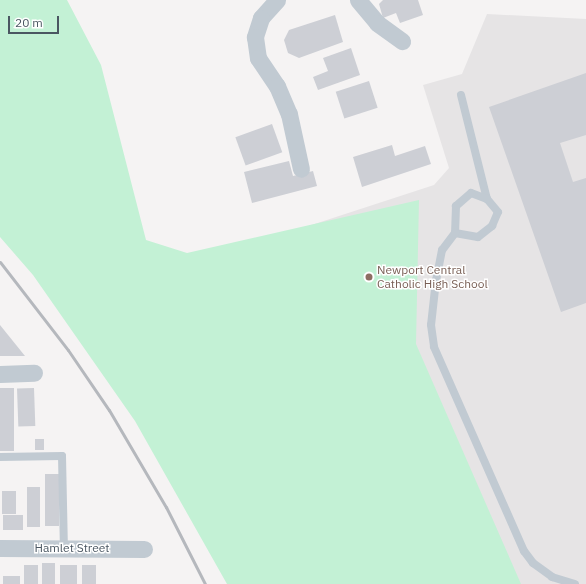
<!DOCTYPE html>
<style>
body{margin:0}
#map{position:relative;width:586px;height:584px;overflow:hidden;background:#f5f3f3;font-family:"IBM Plex Sans",sans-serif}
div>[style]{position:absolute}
.education>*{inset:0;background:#e6e4e5}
.green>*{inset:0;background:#c3f1d5}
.building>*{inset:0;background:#cdcfd5;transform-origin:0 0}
.service>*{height:8px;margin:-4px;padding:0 4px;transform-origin:4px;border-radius:4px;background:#c1cad2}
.minor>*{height:17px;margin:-8.5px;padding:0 8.5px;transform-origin:8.5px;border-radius:8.5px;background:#c1cad2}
.rail>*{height:3px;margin:-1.5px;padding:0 1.5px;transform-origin:1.5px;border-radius:1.5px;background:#b5b8bd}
.dots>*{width:11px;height:11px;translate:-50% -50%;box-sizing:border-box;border:2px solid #fff;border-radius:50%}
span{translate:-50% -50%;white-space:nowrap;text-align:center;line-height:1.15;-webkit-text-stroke:3px #fff;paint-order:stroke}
.education-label{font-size:12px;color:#785e54}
.left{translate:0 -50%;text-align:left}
.street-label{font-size:12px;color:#4a5661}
.scale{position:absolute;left:8px;top:16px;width:51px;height:18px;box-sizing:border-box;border:2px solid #4a5661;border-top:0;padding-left:5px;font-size:12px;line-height:14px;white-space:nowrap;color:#4a5661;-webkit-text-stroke:3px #fff;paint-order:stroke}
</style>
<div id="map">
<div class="education">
<div style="clip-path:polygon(487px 14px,586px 19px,586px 584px,250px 584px,70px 304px,434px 185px,449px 168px,423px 85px,462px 74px)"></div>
</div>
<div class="green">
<div style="clip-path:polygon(0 0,67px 0,101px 65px,146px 240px,187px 253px,419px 200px,416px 344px,521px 584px,227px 584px,135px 421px,33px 275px,0 237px)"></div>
</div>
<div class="building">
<div style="clip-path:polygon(383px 0,418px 0,423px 15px,400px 23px,396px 13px,383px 18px,379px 4px)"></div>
<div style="clip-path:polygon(335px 15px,343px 42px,299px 58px,288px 53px,284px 40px,289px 30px)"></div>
<div style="clip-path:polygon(351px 48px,360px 75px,318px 90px,313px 77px,328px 71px,323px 58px)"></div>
<div style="clip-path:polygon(586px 73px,586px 135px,560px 143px,573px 182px,586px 178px,586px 303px,561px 312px,489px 107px)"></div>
<div style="left:369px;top:81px;width:28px;height:35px;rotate:72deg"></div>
<div style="left:272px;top:124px;width:30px;height:39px;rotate:70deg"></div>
<div style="clip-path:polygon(392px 145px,395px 156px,425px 146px,431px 164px,362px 187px,353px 157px)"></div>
<div style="clip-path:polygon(289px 161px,293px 176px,313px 171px,317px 186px,252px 203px,244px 172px)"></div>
<div style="clip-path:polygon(0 325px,25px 356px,0 356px)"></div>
<div style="left:0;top:388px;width:14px;height:63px"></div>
<div style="left:34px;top:388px;width:38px;height:17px;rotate:88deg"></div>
<div style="left:35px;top:439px;width:9px;height:11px"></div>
<div style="left:45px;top:474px;width:14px;height:52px"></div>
<div style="left:27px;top:487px;width:13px;height:40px"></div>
<div style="left:2px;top:491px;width:14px;height:23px"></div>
<div style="left:23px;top:515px;width:15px;height:20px;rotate:90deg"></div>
<div style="left:42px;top:563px;width:13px;height:21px"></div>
<div style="left:38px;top:565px;width:19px;height:14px;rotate:90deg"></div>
<div style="left:60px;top:565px;width:17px;height:19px"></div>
<div style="left:82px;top:565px;width:14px;height:19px"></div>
<div style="left:3px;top:576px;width:17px;height:8px"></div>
</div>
<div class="service">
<div style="left:461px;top:95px;width:107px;rotate:76deg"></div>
<div style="left:455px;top:233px;width:23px;rotate:10deg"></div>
<div style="left:478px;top:237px;width:18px;rotate:-38deg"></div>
<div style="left:492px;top:226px;width:15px;rotate:-67deg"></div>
<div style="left:498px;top:212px;width:17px;rotate:-130deg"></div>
<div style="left:487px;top:199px;width:17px;rotate:-159deg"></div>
<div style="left:471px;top:193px;width:20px;rotate:139deg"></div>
<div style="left:456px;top:206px;width:27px;rotate:92deg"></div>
<div style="left:455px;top:233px;width:21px;rotate:127deg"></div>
<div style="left:442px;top:250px;width:31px;rotate:101deg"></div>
<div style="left:436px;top:280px;width:45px;rotate:96.3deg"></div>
<div style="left:431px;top:325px;width:22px;rotate:82deg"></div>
<div style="left:434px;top:347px;width:223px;rotate:66.2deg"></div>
<div style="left:524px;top:551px;width:15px;rotate:53deg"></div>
<div style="left:533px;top:563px;width:24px;rotate:36deg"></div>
<div style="left:552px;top:577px;width:24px;rotate:17deg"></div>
<div style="left:0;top:457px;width:62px;rotate:-0.9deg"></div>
<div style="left:62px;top:456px;width:92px;rotate:88.8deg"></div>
</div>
<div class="minor">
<div style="left:277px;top:0;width:24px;rotate:132deg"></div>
<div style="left:261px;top:18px;width:20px;rotate:108deg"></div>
<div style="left:255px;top:37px;width:21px;rotate:82deg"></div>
<div style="left:258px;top:58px;width:34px;rotate:56deg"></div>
<div style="left:277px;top:86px;width:30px;rotate:67deg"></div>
<div style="left:289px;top:114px;width:56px;rotate:77.7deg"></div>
<div style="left:358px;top:0;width:30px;rotate:50deg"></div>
<div style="left:377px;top:23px;width:31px;rotate:36deg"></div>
<div style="left:0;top:374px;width:34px;rotate:-2deg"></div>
<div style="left:0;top:548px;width:144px;rotate:0.4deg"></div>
</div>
<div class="rail">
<div style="left:0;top:262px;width:111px;rotate:52.3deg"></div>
<div style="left:68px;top:350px;width:73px;rotate:55.7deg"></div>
<div style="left:109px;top:410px;width:113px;rotate:59.6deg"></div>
<div style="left:166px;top:507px;width:86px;rotate:63.1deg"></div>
</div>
<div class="dots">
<div style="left:369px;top:277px;background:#8d6e63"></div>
</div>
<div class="education-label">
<span class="left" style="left:377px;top:277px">Newport Central<br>Catholic High School</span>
</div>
<div class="street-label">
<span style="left:72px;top:548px">Hamlet Street</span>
</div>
<div class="scale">20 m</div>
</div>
